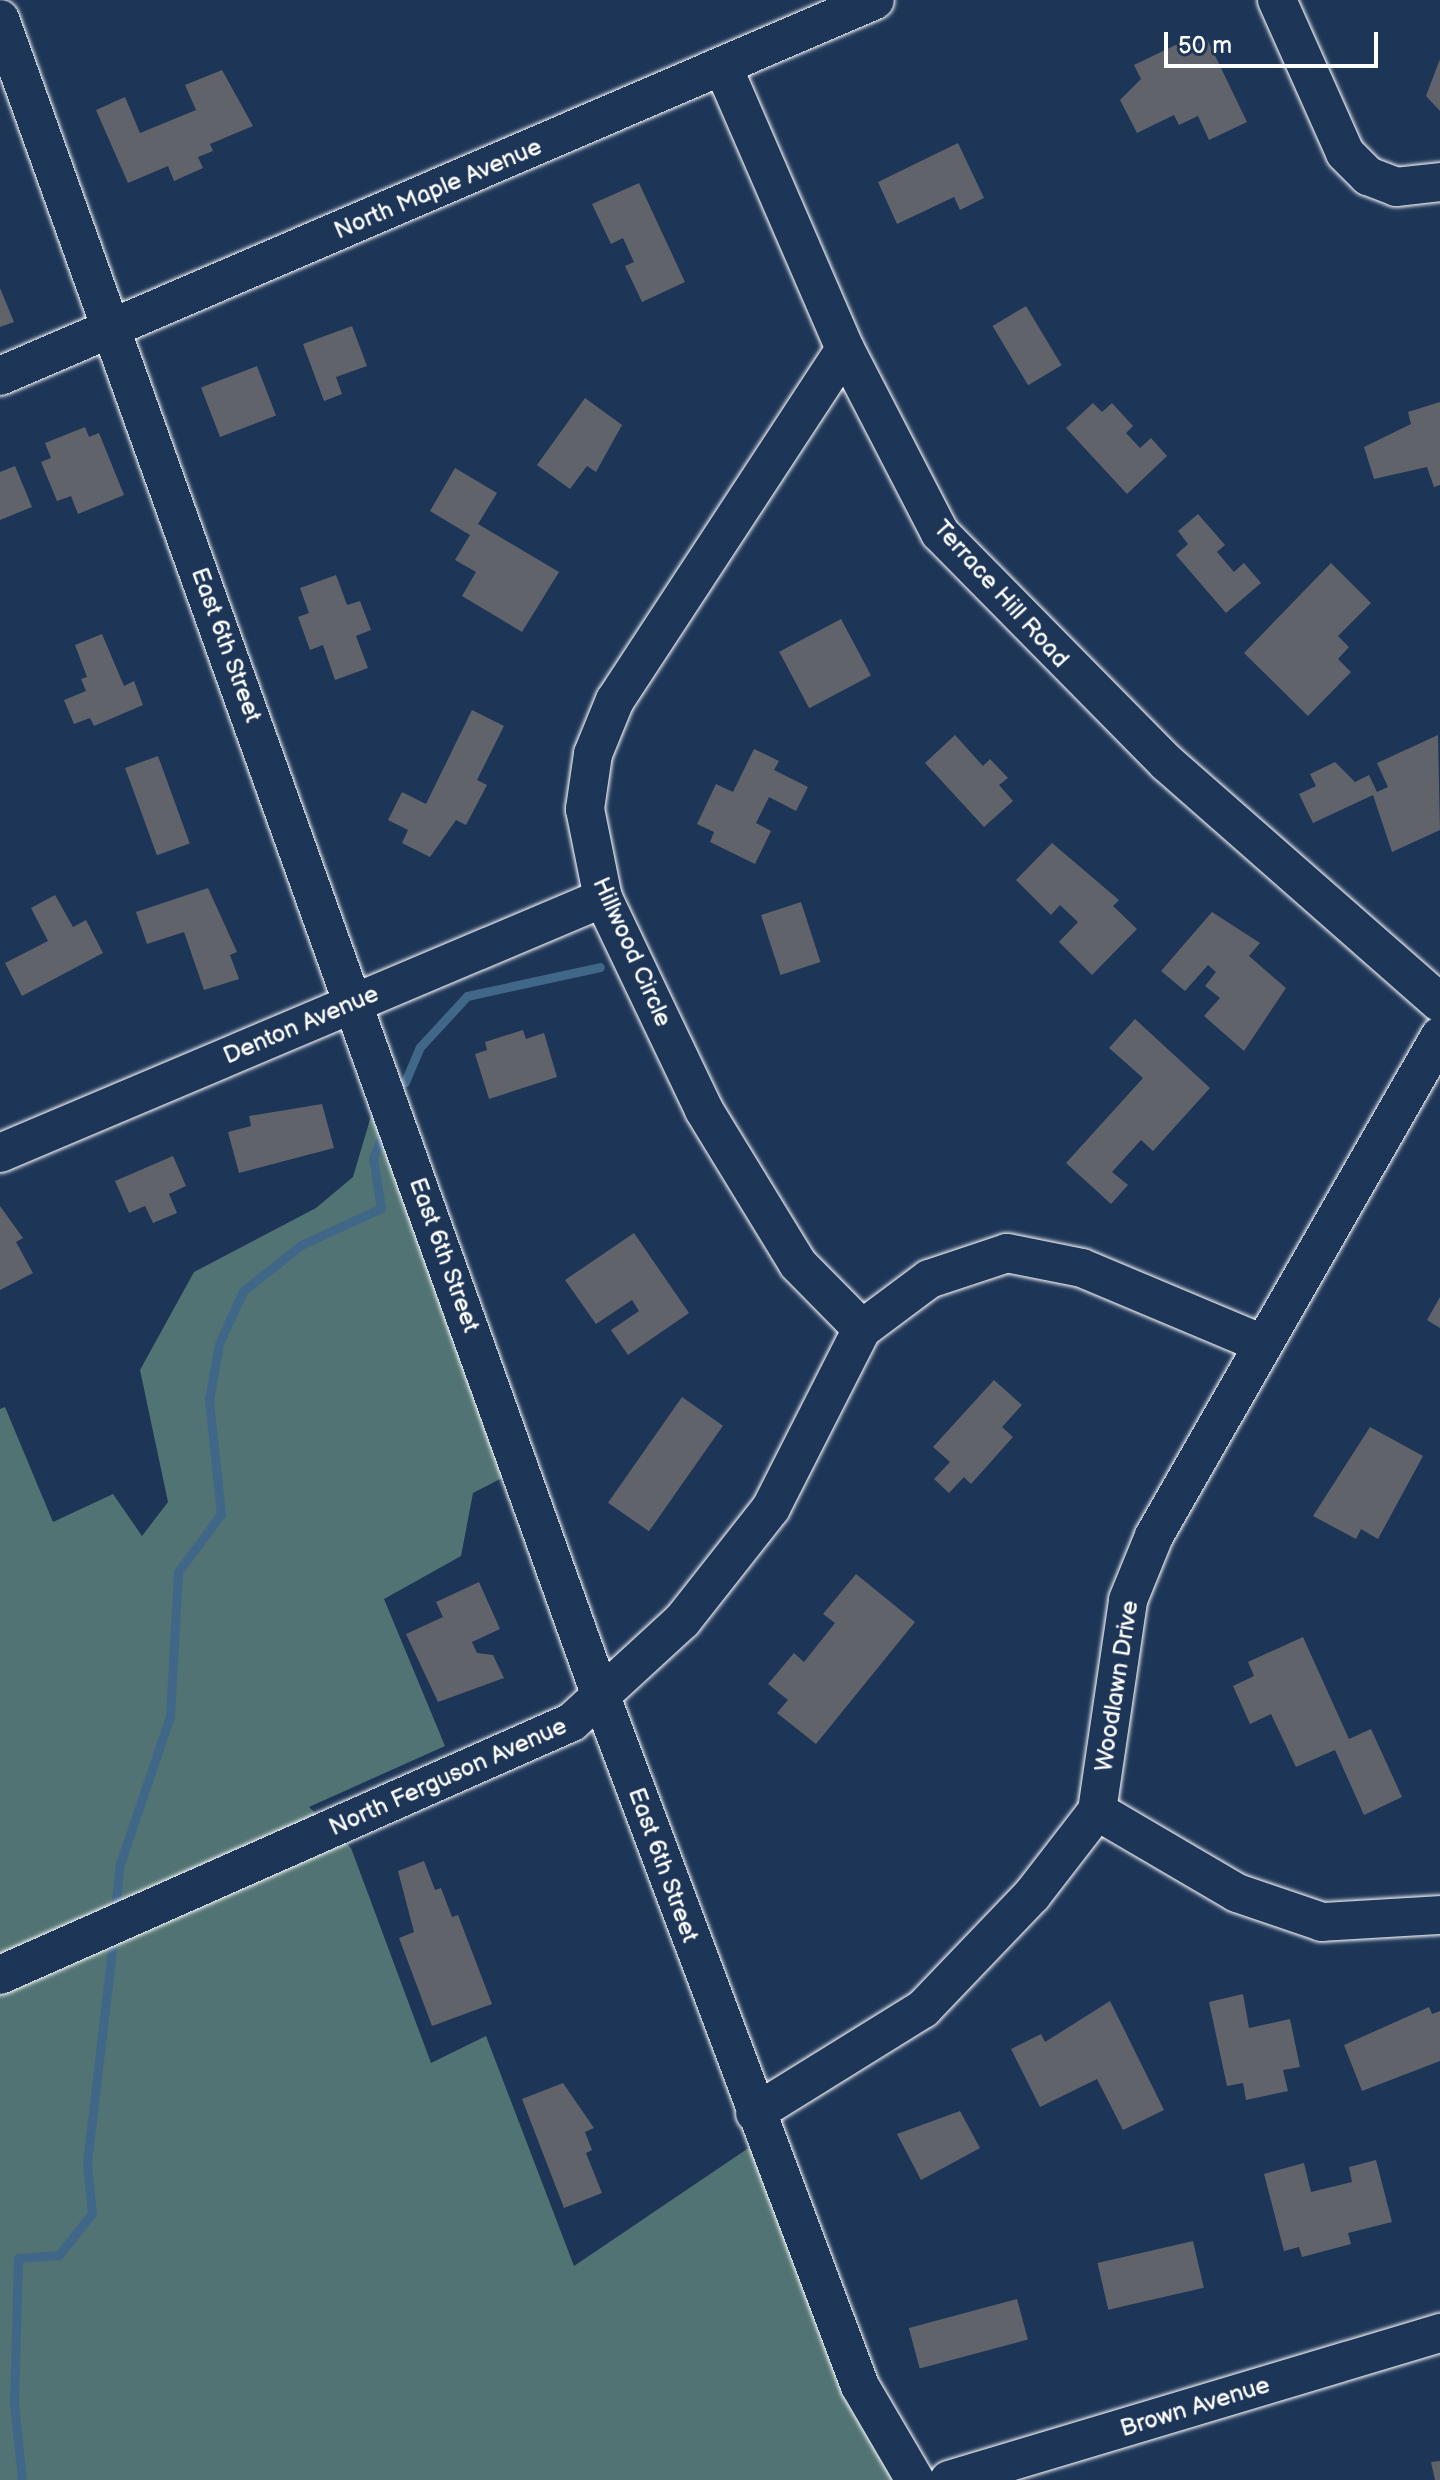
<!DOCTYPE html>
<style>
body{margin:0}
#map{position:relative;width:1440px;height:2480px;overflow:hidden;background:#1d3557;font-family:"Balsamiq Sans",sans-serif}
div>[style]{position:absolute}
.green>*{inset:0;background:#527373}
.stream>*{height:9px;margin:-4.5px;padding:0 4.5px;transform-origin:4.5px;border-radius:4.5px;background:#406788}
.building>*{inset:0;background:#61636b;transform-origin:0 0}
.roads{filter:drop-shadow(0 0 2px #fff) drop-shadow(0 0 2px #fff)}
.minor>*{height:38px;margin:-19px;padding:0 19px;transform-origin:19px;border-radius:19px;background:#1d3557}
span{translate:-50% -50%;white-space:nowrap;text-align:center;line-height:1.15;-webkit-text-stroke:7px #1d3557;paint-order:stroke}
.street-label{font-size:24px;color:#fff}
.scale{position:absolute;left:1164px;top:32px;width:214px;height:36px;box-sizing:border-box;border:4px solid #fff;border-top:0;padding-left:10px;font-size:24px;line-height:28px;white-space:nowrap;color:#fff;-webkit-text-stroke:6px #1d3557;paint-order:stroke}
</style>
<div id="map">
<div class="green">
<div style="clip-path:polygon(374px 1106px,504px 1477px,473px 1493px,461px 1556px,384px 1599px,445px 1746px,309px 1807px,351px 1848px,431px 2063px,486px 2036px,574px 2266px,753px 2145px,900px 2480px,0 2480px,0 1409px,5px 1407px,53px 1522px,113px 1494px,142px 1536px,168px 1502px,140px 1370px,194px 1272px,316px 1208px,353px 1177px)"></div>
</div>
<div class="stream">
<div style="left:405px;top:1082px;width:38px;rotate:-67deg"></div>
<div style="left:420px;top:1047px;width:69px;rotate:-47.3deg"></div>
<div style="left:467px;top:996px;width:136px;rotate:-12.3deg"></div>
<div style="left:116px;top:1900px;width:36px;rotate:-84deg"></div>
<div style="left:120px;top:1864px;width:156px;rotate:-71.3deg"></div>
<div style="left:170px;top:1716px;width:144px;rotate:-86.8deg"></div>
<div style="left:178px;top:1572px;width:72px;rotate:-53.4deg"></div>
<div style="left:221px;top:1514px;width:115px;rotate:-96deg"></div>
<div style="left:209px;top:1400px;width:57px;rotate:-79.9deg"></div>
<div style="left:219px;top:1344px;width:58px;rotate:-65.6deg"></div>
<div style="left:243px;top:1291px;width:74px;rotate:-38.4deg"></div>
<div style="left:301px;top:1245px;width:88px;rotate:-24.8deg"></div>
<div style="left:381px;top:1208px;width:51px;rotate:-99.1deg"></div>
<div style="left:373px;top:1158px;width:22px;rotate:-68deg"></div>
<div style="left:22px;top:2480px;width:77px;rotate:-95.9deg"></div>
<div style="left:14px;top:2403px;width:145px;rotate:-88.4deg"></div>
<div style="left:18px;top:2258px;width:41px;rotate:-4.2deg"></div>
<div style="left:59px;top:2255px;width:53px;rotate:-51.8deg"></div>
<div style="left:92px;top:2213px;width:50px;rotate:-95.7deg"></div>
<div style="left:87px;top:2163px;width:222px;rotate:-83.3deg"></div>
</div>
<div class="building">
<div style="clip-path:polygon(1188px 39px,1191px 47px,1207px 39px,1247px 122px,1209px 140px,1198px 116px,1179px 125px,1174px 115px,1137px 133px,1120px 100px,1141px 79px,1134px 65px)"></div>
<div style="clip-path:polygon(1440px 59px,1440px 111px,1426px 96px)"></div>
<div style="clip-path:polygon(222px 70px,253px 126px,210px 144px,213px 151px,198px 157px,203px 168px,174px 181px,168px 166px,128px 183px,96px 110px,125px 97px,140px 133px,196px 110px,185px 85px)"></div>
<div style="clip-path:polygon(958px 143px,984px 198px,960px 210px,954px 197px,897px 224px,878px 182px)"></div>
<div style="clip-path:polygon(639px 183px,685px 282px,642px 302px,625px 266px,634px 262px,623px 238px,611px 244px,592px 204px)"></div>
<div style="clip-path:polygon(0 288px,14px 322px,0 327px)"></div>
<div style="left:1026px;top:306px;width:69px;height:39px;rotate:59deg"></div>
<div style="clip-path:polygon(352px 326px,367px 366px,336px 377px,342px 394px,324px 401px,303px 344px)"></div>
<div style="left:257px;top:366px;width:53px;height:60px;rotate:69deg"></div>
<div style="clip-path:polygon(585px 398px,622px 425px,596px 472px,587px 466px,570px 489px,537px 465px)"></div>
<div style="clip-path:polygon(1440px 402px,1440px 485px,1434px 487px,1427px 467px,1374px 479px,1364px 447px,1411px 424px,1408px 412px)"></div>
<div style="clip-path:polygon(1093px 403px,1102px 412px,1112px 403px,1133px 426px,1126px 433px,1140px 448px,1151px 438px,1167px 456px,1127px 494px,1066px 428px)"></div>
<div style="clip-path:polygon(85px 427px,89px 437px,99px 433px,124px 495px,78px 514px,71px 496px,57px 501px,41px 462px,51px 458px,45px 443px)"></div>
<div style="clip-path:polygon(15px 466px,32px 507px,0 520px,0 472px)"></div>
<div style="clip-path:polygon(455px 468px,497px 493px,478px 524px,559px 572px,522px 632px,462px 596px,476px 572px,455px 560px,470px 535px,430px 511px)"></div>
<div style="clip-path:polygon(1198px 514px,1225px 545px,1217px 552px,1234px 572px,1244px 563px,1261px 583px,1226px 613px,1176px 555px,1188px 544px,1178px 531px)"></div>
<div style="clip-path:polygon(1331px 563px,1371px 603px,1338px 636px,1349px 647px,1338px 659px,1351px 672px,1308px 716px,1244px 653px)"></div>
<div style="clip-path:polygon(336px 575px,347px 605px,360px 601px,371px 630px,356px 636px,368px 668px,335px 680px,323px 645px,310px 650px,298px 617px,309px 613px,300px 588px)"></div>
<div style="left:841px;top:619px;width:64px;height:70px;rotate:62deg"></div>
<div style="clip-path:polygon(102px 634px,124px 686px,134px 681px,143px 705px,94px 726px,90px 718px,74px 724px,64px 700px,86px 691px,81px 679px,87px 677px,75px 645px)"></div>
<div style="clip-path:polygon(472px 710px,504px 726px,477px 780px,487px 785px,466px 825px,456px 820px,430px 857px,402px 843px,408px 830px,388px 820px,402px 792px,426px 804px)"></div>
<div style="clip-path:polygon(955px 735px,983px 766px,990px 759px,1008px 778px,999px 785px,1013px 801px,984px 827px,925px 763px)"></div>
<div style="clip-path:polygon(1438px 735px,1440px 830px,1392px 852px,1373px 795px,1313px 823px,1299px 794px,1316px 786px,1310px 774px,1335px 762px,1355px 782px,1369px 775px,1377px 792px,1388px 787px,1377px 763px)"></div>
<div style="clip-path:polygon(754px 749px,779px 761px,774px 770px,808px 787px,796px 811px,769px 797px,756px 823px,771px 831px,755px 864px,710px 842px,714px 832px,697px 824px,716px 784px,733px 792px)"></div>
<div style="left:158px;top:756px;width:93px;height:35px;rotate:70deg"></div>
<div style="clip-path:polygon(1052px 843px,1119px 900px,1113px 906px,1137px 929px,1092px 975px,1059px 942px,1078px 922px,1060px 905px,1051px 915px,1016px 880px)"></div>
<div style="clip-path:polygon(208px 888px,237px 952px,230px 955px,239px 979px,204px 990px,184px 932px,147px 944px,136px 912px)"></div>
<div style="clip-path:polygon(55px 895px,73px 927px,86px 920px,103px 953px,22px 996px,5px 963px,48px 941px,31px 908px)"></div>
<div style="left:801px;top:902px;width:63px;height:42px;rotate:72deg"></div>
<div style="clip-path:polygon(1212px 912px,1260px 943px,1249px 956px,1286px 988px,1244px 1051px,1204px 1016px,1220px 998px,1205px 986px,1216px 972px,1208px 965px,1185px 991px,1161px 971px)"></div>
<div style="clip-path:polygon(1135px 1019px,1210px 1088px,1153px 1151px,1141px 1140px,1112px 1172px,1128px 1185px,1111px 1204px,1066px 1163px,1143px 1078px,1109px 1048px)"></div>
<div style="clip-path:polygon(523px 1030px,526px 1039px,544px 1033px,557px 1077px,489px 1099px,475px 1054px,487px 1050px,485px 1042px)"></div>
<div style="clip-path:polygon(322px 1104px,334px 1148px,239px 1173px,228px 1132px,251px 1126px,249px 1116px)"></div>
<div style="clip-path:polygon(173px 1156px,186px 1186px,169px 1194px,177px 1213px,153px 1223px,145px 1206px,129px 1213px,115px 1181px)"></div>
<div style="clip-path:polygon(0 1206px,23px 1238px,16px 1242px,33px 1273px,0 1290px)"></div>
<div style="clip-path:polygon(634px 1233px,689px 1313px,628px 1355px,611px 1330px,639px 1311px,632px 1300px,596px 1324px,565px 1280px)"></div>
<div style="clip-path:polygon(1440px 1297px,1440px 1328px,1427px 1320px)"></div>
<div style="clip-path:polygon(994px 1380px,1022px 1405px,1002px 1427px,1013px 1437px,971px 1484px,964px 1477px,949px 1493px,934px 1479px,950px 1462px,933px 1447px)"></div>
<div style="left:682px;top:1397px;width:50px;height:129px;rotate:35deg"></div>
<div style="clip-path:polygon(1370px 1427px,1423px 1456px,1378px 1539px,1361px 1529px,1356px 1539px,1313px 1516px)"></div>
<div style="clip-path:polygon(856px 1574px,915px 1622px,816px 1744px,777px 1713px,788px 1700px,768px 1684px,794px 1653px,804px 1662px,835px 1623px,823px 1614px)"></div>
<div style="clip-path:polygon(479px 1582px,500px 1629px,472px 1642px,477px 1653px,493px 1655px,504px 1678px,438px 1702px,406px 1634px,443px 1617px,436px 1602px)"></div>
<div style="clip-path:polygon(1303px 1637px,1349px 1739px,1371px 1729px,1402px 1797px,1364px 1815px,1335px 1750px,1296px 1767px,1271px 1714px,1250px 1724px,1233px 1686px,1254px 1676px,1248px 1662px)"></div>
<div style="clip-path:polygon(424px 1861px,435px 1890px,441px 1888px,452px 1917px,458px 1915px,492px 2004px,432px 2026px,399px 1938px,414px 1932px,398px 1871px)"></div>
<div style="clip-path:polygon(1243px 1994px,1249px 2028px,1290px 2019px,1300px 2067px,1283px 2070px,1288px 2091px,1246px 2100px,1243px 2083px,1227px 2086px,1209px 2002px)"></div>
<div style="clip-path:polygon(1110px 2001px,1164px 2110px,1123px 2130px,1097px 2079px,1040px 2107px,1011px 2049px,1041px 2034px,1045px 2042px)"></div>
<div style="clip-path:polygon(1429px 2007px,1432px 2014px,1440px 2011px,1440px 2061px,1362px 2091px,1344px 2045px)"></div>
<div style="clip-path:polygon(563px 2083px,594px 2128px,585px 2132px,592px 2150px,586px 2153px,602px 2193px,564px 2208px,522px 2099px)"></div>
<div style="clip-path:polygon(960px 2111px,980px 2148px,921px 2180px,897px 2134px)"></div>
<div style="clip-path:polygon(1376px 2160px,1392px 2222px,1348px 2233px,1351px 2244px,1302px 2257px,1299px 2247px,1284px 2251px,1264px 2174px,1304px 2163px,1311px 2192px,1352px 2182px,1349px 2167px)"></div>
<div style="left:1193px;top:2241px;width:48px;height:98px;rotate:77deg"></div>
<div style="left:1017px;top:2299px;width:42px;height:112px;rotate:75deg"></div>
<div style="clip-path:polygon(1440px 2461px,1440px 2480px,1435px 2480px,1431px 2462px)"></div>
</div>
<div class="roads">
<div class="minor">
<div style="left:1277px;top:0;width:167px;rotate:66deg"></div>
<div style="left:1345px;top:153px;width:33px;rotate:45deg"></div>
<div style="left:1368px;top:176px;width:30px;rotate:21deg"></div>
<div style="left:1396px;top:187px;width:44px;rotate:-6.5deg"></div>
<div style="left:0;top:19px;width:1785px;rotate:70.29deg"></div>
<div style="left:602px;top:1699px;width:734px;rotate:69.42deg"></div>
<div style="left:860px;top:2386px;width:109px;rotate:59.7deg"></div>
<div style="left:723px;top:67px;width:307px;rotate:66.6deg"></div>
<div style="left:845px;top:349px;width:207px;rotate:62.7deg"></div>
<div style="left:940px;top:533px;width:323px;rotate:45.4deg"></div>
<div style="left:1167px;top:763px;width:363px;rotate:41.3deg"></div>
<div style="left:845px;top:349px;width:420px;rotate:123.2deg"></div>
<div style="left:615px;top:700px;width:58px;rotate:112.2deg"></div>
<div style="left:593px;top:754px;width:56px;rotate:98.3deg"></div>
<div style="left:585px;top:809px;width:91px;rotate:78.6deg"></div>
<div style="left:603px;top:898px;width:235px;rotate:64.5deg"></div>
<div style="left:704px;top:1110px;width:180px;rotate:58.6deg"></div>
<div style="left:798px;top:1264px;width:91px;rotate:45.4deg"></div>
<div style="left:0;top:376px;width:952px;rotate:-23.25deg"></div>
<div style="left:0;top:1153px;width:655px;rotate:-22.92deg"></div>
<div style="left:1097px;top:1811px;width:162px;rotate:30.4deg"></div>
<div style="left:1237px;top:1893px;width:90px;rotate:18.8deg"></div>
<div style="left:1322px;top:1922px;width:118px;rotate:-3.4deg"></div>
<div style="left:0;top:1975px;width:625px;rotate:-23.86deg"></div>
<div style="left:572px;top:1722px;width:149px;rotate:-42.6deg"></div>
<div style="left:682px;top:1621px;width:144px;rotate:-51.8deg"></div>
<div style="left:771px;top:1508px;width:201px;rotate:-63.1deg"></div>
<div style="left:862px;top:1329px;width:84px;rotate:-36.7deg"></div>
<div style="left:929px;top:1279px;width:82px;rotate:-18.4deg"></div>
<div style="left:1007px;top:1253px;width:76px;rotate:11.3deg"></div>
<div style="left:1082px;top:1268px;width:193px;rotate:22.8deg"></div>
<div style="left:755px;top:2113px;width:198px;rotate:-31.8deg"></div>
<div style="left:923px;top:2009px;width:158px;rotate:-46.3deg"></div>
<div style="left:1032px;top:1895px;width:106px;rotate:-52.3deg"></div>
<div style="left:1097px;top:1811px;width:213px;rotate:-81.6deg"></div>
<div style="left:1128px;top:1600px;width:69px;rotate:-67.9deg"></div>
<div style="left:1154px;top:1536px;width:576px;rotate:-60.23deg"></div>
<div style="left:949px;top:2480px;width:513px;rotate:-16.67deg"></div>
</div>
</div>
<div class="street-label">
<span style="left:438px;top:189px;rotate:-23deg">North Maple Avenue</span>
<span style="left:1001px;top:594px;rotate:48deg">Terrace Hill Road</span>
<span style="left:226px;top:645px;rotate:70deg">East 6th Street</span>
<span style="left:632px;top:952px;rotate:66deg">Hillwood Circle</span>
<span style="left:301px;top:1025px;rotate:-23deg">Denton Avenue</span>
<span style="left:444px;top:1255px;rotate:70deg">East 6th Street</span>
<span style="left:1117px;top:1686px;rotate:-81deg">Woodlawn Drive</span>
<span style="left:448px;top:1777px;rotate:-24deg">North Ferguson Avenue</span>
<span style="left:663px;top:1865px;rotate:70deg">East 6th Street</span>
<span style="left:1195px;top:2407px;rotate:-17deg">Brown Avenue</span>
</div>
<div class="scale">50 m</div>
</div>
